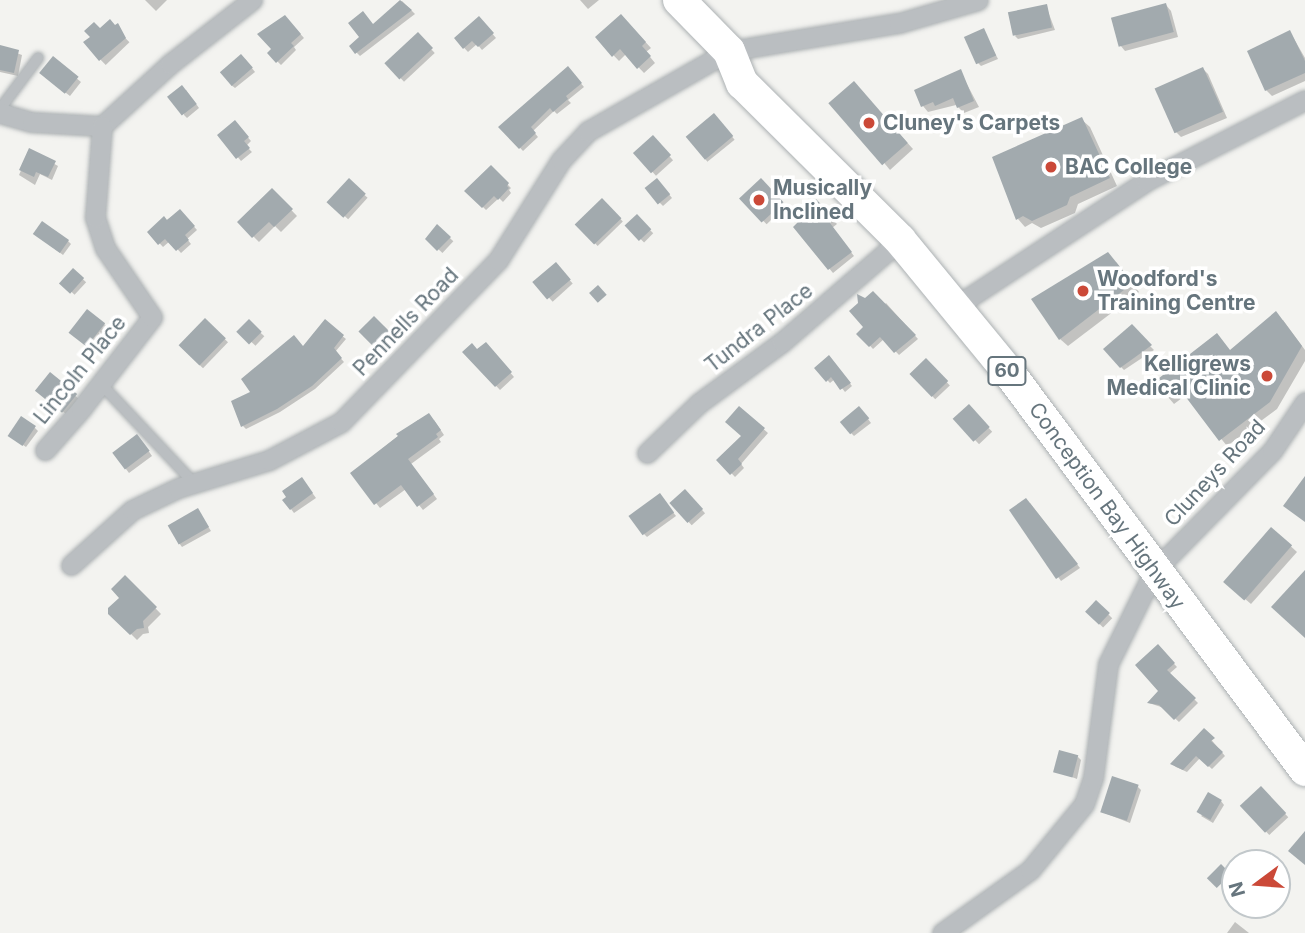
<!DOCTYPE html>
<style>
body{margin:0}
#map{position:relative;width:1305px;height:933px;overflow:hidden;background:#f3f3f0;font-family:Inter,sans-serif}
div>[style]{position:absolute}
.shadow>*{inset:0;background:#0003;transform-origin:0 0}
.building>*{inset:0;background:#a2aaae;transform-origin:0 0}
.roads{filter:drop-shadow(0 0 2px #acb1b3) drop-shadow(0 0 2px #acb1b3)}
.service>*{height:10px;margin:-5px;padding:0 5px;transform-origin:5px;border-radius:5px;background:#babec1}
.minor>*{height:19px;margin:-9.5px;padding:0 9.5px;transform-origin:9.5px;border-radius:9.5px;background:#babec1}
.primary>*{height:32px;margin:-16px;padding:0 16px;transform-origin:16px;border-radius:16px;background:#fff}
.dots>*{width:19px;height:19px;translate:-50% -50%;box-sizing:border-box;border:4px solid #fff;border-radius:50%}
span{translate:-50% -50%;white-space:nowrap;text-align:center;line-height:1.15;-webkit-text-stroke:7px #fff;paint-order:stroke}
.shield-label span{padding:2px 5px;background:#fff;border:2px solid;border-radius:5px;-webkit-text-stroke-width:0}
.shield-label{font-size:19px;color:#66757d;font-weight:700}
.poi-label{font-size:21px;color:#66757d;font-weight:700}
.left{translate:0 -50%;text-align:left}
.right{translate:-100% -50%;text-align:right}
.street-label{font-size:21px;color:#66757d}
.north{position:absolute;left:1221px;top:849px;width:70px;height:70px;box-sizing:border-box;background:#fff;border:2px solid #c2c8cb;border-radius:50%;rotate:254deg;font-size:19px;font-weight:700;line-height:28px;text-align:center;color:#66757d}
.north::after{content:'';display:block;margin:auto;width:24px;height:32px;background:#cb4938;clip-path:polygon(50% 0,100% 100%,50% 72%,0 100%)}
</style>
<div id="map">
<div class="shadow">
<div style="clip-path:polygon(145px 0,167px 0,156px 11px)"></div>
<div style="clip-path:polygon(580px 0,599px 0,588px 9px)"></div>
<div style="clip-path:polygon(402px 1px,415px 14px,360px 56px,351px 47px)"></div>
<div style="clip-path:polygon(1166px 5px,1171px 11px,1178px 37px,1125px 51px,1120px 45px)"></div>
<div style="clip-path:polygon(1046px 6px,1055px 30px,1018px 39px,1015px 36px)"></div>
<div style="clip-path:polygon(285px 17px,304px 38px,294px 47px,296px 50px,281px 65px,269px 53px,274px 49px)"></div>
<div style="clip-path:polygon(479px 18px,496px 38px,482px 50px,477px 44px,468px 52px,456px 39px)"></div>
<div style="left:110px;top:22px;width:28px;height:33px;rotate:46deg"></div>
<div style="clip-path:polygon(627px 22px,651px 48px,646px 52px,655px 63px,644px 73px,626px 54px,619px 61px,597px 38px)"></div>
<div style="clip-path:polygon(983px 30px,998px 59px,981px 66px,978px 63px)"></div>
<div style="clip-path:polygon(1290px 32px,1305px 58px,1305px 81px,1272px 96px,1266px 90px)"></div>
<div style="left:417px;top:34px;width:26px;height:42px;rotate:47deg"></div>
<div style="clip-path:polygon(0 47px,22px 55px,18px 76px,0 72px)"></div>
<div style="clip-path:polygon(53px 59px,81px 82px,70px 96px,45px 77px)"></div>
<div style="clip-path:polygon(245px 59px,255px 72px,235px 88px,231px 85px)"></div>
<div style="clip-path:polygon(1203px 69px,1208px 74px,1227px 118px,1181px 137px,1175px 131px)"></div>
<div style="clip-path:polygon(960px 71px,979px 107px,964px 113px,956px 105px,928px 112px,923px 106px)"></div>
<div style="clip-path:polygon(571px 72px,584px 87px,568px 100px,571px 103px,557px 114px,554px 111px,533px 131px,538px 137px,523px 151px,501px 127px)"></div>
<div style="clip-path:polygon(859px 89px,913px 149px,890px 170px,885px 164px)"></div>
<div style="clip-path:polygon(186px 90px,199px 108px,187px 118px,184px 115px)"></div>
<div style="left:717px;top:118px;width:28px;height:35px;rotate:51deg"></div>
<div style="clip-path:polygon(1082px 120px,1090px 127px,1117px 186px,1078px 204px,1075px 213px,1041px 228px,1032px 223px,1025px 227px,1018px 219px)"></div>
<div style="clip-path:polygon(238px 126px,251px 141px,246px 146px,252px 152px,241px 161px,219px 135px)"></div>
<div style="left:653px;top:138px;width:30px;height:23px;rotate:48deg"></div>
<div style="clip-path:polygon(30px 150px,58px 166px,52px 180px,40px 174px,35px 185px,19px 175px)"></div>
<div style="clip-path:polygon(491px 168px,511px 188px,509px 190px,511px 193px,503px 202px,499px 198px,486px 210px,467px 191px)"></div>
<div style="left:349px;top:181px;width:25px;height:29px;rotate:42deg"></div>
<div style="left:761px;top:181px;width:35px;height:26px;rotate:46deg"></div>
<div style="clip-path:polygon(660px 183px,672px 198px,663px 206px,659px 202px)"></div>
<div style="clip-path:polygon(272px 190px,297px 216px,281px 232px,275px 226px,259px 242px,239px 222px)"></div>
<div style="left:602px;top:200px;width:30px;height:35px;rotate:46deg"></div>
<div style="clip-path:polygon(816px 201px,837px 224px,832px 228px,854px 256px,833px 273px,795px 227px)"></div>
<div style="clip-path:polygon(180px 211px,197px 230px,187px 239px,191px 244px,181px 253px,170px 241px,163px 247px,149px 232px)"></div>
<div style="left:637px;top:217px;width:23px;height:13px;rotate:45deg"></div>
<div style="left:438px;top:227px;width:21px;height:16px;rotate:43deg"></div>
<div style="clip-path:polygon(39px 237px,68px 241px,71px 244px,63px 255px)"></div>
<div style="clip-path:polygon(1116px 262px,1139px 292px,1068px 346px,1060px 339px)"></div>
<div style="left:556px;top:265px;width:25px;height:27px;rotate:48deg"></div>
<div style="left:73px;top:270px;width:18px;height:17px;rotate:43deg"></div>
<div style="clip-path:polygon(886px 303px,918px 339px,899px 355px,884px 339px,873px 349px,859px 334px)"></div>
<div style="left:374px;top:319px;width:35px;height:18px;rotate:44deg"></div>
<div style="left:205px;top:320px;width:32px;height:36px;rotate:44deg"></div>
<div style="clip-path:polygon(1283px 320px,1305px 350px,1305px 361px,1277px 409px,1227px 446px,1186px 395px,1174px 404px,1156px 383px,1231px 351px)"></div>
<div style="left:249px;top:322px;width:21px;height:13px;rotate:43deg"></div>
<div style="clip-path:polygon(325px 322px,346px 339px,335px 352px,344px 362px,315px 389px,280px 412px,246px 429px,243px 426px)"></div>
<div style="clip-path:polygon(104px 324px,108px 327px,92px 348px,75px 336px)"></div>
<div style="clip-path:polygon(1131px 327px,1154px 350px,1124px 370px,1121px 367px)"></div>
<div style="clip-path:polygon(486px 344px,514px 377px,500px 390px,464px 352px,477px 351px)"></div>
<div style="clip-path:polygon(831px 360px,852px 386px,845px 392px,835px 379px,830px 383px,816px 368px)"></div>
<div style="left:926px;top:360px;width:35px;height:20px;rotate:47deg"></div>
<div style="clip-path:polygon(51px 375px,79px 399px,66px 414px,41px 394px)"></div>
<div style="left:969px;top:407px;width:34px;height:18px;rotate:47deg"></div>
<div style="clip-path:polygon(740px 408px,768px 433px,741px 464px,744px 468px,735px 477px,719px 460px,743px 437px)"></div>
<div style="clip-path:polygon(862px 411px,871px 423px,854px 436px,850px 432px)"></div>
<div style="clip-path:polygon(418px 420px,434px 420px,444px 435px,439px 439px,441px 442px,411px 464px,437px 499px,423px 510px,406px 489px,380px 508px,352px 473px)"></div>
<div style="clip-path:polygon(34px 427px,38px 431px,26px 447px,13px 438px)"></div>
<div style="clip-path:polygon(141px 440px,152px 456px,129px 473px,114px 453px)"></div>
<div style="clip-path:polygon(305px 483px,316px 498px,294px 513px,291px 509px)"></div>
<div style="left:685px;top:491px;width:30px;height:18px;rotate:48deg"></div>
<div style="clip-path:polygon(663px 499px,676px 516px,647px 537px,644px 534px)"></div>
<div style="clip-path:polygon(1030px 503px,1080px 568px,1061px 581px,1011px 511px)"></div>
<div style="clip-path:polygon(198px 510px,211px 531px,182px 547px,179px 543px)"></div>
<div style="clip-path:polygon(1272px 529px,1297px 552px,1251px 604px,1231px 587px)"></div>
<div style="clip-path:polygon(125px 577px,161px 614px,148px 627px,149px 633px,143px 634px,137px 640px,110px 613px,122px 598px)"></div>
<div style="left:1096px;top:602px;width:23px;height:13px;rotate:45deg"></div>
<div style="clip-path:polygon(1158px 647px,1177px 667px,1169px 674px,1198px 703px,1179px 722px,1164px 708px,1149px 703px,1161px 691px)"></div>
<div style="clip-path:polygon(1204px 731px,1225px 756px,1212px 769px,1200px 758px,1187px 772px,1176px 767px,1173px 764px)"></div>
<div style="clip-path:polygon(1078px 757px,1081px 760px,1077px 779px,1056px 771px)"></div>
<div style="clip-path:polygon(1138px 787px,1141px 790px,1130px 823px,1102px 812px)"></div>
<div style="left:1261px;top:788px;width:40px;height:26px;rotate:47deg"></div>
<div style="clip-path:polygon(1221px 801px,1224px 805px,1213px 823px,1201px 816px)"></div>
<div style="clip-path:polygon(1235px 922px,1249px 933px,1227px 933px)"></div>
</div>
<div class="building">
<div style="clip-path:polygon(400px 0,412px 10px,355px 54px,349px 46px,359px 37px,348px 23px,363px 11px,373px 24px)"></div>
<div style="left:1166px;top:3px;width:30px;height:57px;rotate:75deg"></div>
<div style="left:1047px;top:4px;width:24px;height:40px;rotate:78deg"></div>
<div style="clip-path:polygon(621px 14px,646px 42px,642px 46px,651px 56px,637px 69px,620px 49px,612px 57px,595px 37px)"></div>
<div style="clip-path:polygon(285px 15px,301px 34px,291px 43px,294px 46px,276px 63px,267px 53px,271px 49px,257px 34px)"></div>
<div style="clip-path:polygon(479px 16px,494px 33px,478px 47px,472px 41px,463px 49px,454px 38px)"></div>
<div style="clip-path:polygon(110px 19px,115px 25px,118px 23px,126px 38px,99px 61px,83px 42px,90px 37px,84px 31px,94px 22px,100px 28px)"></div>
<div style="left:984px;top:28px;width:30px;height:22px;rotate:66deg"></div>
<div style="clip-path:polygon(1290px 30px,1305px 61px,1305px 73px,1265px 91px,1247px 51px)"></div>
<div style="left:418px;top:32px;width:22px;height:46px;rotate:47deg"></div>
<div style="clip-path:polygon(0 45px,19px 50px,14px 73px,0 70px)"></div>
<div style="left:241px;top:54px;width:18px;height:28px;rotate:49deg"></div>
<div style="left:53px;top:56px;width:33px;height:22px;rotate:39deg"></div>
<div style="clip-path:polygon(568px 66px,582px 83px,566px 96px,568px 99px,553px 112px,550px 108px,531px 127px,536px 133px,519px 149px,498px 127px)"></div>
<div style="left:1203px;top:67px;width:49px;height:53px;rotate:66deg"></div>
<div style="clip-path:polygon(961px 69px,974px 101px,957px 108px,953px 98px,935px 106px,933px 102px,921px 107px,914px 90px)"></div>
<div style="left:854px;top:81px;width:82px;height:34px;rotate:49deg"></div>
<div style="left:182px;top:85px;width:24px;height:19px;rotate:52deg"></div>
<div style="left:714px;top:113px;width:30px;height:37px;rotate:50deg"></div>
<div style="clip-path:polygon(1082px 117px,1110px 178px,1070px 197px,1067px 205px,1032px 221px,1023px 216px,1016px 220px,992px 157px)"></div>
<div style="clip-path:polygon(235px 120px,249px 137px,244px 141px,250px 148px,236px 159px,217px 135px)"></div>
<div style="left:653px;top:135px;width:27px;height:27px;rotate:48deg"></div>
<div style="clip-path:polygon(29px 148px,56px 161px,48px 177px,36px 172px,34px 177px,19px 170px)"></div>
<div style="clip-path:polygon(491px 165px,509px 183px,507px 186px,509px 188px,498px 200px,494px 196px,482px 208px,464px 191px)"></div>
<div style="left:349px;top:178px;width:23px;height:33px;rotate:43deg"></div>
<div style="left:657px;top:178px;width:21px;height:16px;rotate:51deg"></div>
<div style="left:761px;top:178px;width:33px;height:30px;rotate:47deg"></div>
<div style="clip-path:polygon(272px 188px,293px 209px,274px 227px,269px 222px,252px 238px,237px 222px)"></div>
<div style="left:602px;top:198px;width:28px;height:38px;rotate:46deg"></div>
<div style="clip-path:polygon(816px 199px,835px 219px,830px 223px,852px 252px,828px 270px,793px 227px,799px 221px,796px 218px)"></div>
<div style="clip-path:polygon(180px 209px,195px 226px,185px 235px,189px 240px,176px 251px,165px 239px,158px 245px,147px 232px,164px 216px,167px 220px)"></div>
<div style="left:637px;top:214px;width:21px;height:17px;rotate:47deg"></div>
<div style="left:42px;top:221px;width:33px;height:16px;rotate:35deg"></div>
<div style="clip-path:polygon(437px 224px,451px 237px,437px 251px,425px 239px)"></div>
<div style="clip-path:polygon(1108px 252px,1133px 283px,1059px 340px,1031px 299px)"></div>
<div style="left:556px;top:262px;width:23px;height:31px;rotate:50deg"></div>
<div style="left:73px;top:268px;width:15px;height:21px;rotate:42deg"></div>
<div style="left:598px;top:285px;width:13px;height:12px;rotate:48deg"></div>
<div style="clip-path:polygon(873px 291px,916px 335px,894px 353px,880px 337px,869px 347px,856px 334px,863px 327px,849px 311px,858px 303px,857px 294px,865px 298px)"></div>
<div style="left:87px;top:309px;width:23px;height:30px;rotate:38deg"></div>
<div style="clip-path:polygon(1276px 311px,1302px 346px,1270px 402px,1219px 441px,1179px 388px,1166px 398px,1154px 382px,1217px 333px,1230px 350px)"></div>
<div style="left:374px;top:316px;width:33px;height:22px;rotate:45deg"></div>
<div style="left:205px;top:318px;width:29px;height:38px;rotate:44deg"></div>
<div style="left:249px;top:319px;width:18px;height:18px;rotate:45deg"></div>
<div style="clip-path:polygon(325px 319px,344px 335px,334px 348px,342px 358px,312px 386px,277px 409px,241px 427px,231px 401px,250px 392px,241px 379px,294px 335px,303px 346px)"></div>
<div style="clip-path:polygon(1132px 324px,1152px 345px,1120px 368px,1103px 349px)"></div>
<div style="clip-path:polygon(486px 342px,512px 372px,495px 387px,462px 352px,472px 343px,477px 349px)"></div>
<div style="clip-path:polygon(829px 355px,851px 383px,840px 390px,831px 377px,826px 382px,814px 368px)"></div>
<div style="left:926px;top:358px;width:32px;height:23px;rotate:46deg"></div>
<div style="left:50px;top:372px;width:35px;height:24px;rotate:39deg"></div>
<div style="left:969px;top:404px;width:31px;height:22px;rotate:48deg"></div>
<div style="clip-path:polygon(739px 406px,765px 428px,738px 459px,742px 464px,730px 475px,716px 460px,741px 436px,725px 422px)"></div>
<div style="left:859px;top:406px;width:16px;height:25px;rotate:50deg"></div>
<div style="clip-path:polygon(429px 413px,441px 430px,436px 434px,438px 437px,408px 459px,434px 494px,417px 507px,401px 485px,374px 505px,350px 473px,398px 436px,396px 434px)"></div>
<div style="left:21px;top:416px;width:18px;height:24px;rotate:34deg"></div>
<div style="left:137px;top:434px;width:21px;height:31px;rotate:53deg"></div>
<div style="clip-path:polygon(1305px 476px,1305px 522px,1283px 506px)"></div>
<div style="clip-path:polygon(302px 477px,313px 493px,290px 510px,282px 500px,286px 497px,282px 491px)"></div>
<div style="left:685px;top:489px;width:27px;height:21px;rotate:48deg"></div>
<div style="left:660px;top:493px;width:24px;height:39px;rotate:54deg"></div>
<div style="clip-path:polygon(1026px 498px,1078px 564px,1056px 579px,1009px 510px)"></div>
<div style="left:198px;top:508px;width:22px;height:35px;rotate:60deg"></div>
<div style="left:1271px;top:527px;width:28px;height:73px;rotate:41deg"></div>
<div style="clip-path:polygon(1305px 570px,1305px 638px,1271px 607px)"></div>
<div style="clip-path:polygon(125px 575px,157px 607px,143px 621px,144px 628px,137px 629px,130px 635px,108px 614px,108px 608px,119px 598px,111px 589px)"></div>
<div style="left:1096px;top:600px;width:19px;height:16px;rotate:43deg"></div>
<div style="clip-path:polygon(1158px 644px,1175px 663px,1167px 670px,1196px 698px,1174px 720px,1159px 705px,1147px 703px,1158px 691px,1135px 665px)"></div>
<div style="clip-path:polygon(1204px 728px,1215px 738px,1211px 741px,1223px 752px,1208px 767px,1196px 756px,1183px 770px,1170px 764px)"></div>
<div style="left:1059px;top:750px;width:20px;height:23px;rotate:15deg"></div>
<div style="left:1112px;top:776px;width:28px;height:38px;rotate:18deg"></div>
<div style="left:1261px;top:786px;width:37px;height:29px;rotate:47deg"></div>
<div style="left:1208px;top:792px;width:16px;height:23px;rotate:30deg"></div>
<div style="clip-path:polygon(1305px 831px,1305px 865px,1288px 851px)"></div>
<div style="left:1221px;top:864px;width:14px;height:20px;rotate:45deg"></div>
</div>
<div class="roads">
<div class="service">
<div style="left:0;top:109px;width:64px;rotate:-53.3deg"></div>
<div style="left:101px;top:384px;width:136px;rotate:46.8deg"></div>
</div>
<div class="minor">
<div style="left:0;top:113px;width:33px;rotate:16deg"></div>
<div style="left:32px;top:122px;width:70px;rotate:3.3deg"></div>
<div style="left:102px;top:126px;width:92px;rotate:-42.4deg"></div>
<div style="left:170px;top:64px;width:104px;rotate:-38deg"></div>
<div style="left:953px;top:308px;width:231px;rotate:-33.3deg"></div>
<div style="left:1146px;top:181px;width:178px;rotate:-27deg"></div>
<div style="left:45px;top:450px;width:55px;rotate:-48.7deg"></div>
<div style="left:81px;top:409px;width:116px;rotate:-52.3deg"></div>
<div style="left:152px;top:317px;width:83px;rotate:-124.3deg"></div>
<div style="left:105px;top:248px;width:33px;rotate:-108deg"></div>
<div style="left:95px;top:217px;width:91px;rotate:-85.6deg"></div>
<div style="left:647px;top:453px;width:72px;rotate:-43.9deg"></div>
<div style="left:699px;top:403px;width:103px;rotate:-36.3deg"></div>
<div style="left:782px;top:342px;width:156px;rotate:-40.8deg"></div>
<div style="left:71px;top:565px;width:82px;rotate:-42deg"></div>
<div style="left:132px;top:510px;width:51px;rotate:-25.6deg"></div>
<div style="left:178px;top:488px;width:95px;rotate:-17.1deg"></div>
<div style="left:269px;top:460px;width:81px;rotate:-27.8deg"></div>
<div style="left:341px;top:422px;width:226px;rotate:-45.9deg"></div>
<div style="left:498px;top:260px;width:118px;rotate:-57.8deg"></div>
<div style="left:561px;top:160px;width:40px;rotate:-47deg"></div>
<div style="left:588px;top:131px;width:162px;rotate:-29.6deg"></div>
<div style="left:729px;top:51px;width:172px;rotate:-9.4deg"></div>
<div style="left:899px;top:23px;width:82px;rotate:-16.2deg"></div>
<div style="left:942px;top:933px;width:108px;rotate:-35.6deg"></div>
<div style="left:1030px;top:870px;width:85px;rotate:-50.7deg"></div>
<div style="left:1084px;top:804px;width:28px;rotate:-71deg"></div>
<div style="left:1093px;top:778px;width:115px;rotate:-82.5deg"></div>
<div style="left:1108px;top:664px;width:104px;rotate:-63.7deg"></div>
<div style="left:1154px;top:571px;width:168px;rotate:-45.5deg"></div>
<div style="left:1272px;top:451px;width:59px;rotate:-56deg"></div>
</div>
<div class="primary">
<div style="left:679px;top:0;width:71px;rotate:45.6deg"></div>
<div style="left:729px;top:51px;width:35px;rotate:68deg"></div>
<div style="left:742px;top:83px;width:223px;rotate:44.8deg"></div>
<div style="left:900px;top:240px;width:173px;rotate:50.6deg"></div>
<div style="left:1010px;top:374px;width:494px;rotate:53.3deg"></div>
</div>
</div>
<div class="dots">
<div style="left:869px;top:123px;background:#cb4938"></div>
<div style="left:1051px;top:167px;background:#cb4938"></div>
<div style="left:759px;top:200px;background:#cb4938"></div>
<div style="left:1083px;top:291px;background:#cb4938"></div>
<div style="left:1267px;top:376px;background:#cb4938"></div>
</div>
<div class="shield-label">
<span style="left:1007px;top:371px">60</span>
</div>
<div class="poi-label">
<span class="left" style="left:883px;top:123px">Cluney's Carpets</span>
<span class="left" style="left:1065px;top:167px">BAC College</span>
<span class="left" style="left:773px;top:200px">Musically<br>Inclined</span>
<span class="left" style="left:1097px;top:291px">Woodford's<br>Training Centre</span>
<span class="right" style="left:1251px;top:376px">Kelligrews<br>Medical Clinic</span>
</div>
<div class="street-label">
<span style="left:406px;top:322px;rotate:-46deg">Pennells Road</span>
<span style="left:759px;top:328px;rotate:-38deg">Tundra Place</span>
<span style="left:80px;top:370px;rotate:-51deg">Lincoln Place</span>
<span style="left:1215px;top:473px;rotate:-47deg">Cluneys Road</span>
<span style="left:1107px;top:506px;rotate:54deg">Conception Bay Highway</span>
</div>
<div class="north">N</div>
</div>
